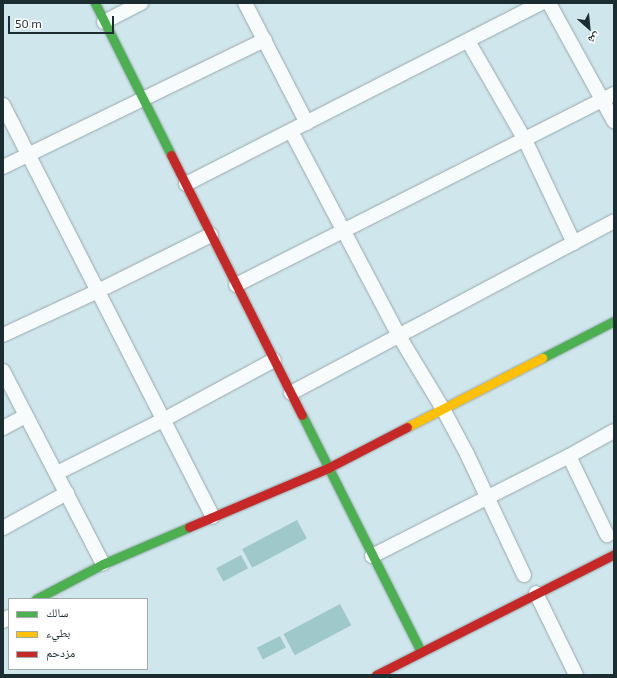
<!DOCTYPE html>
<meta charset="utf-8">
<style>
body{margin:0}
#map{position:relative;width:617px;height:678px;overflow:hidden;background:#cfe6ec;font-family:"Exo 2","Noto Naskh Arabic",sans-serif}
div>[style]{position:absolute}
.building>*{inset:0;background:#9fc8cb;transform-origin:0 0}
.roads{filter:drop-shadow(0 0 1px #96a8ad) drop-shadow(0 0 1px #96a8ad)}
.street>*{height:14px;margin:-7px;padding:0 7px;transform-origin:7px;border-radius:7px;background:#f8fbfc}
.fast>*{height:9px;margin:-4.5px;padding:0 4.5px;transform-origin:4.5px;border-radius:4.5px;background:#4caf50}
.slow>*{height:9px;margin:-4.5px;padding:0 4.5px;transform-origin:4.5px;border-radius:4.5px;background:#ffc107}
.jam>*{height:9px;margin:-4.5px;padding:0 4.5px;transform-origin:4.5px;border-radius:4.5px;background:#c62828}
span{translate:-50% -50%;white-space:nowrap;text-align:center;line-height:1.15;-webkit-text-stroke:3px #fff;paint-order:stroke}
.frame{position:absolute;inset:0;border:4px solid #1c2d31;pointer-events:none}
.legend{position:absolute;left:8px;top:598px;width:140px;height:72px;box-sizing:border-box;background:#fff;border:1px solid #a4abad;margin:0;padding:5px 7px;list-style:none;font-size:12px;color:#1c2d31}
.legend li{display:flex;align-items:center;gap:8px;height:20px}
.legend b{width:20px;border:1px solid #a4abad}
.north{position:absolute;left:569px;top:8px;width:40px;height:40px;-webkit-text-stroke:3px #fff;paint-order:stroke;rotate:153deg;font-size:11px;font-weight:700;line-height:16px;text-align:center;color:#1c2d31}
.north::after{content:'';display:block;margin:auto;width:14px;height:18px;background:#1c2d31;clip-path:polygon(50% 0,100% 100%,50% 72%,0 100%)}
.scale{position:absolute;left:8px;top:16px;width:106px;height:18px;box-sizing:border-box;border:2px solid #1c2d31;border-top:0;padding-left:5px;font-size:12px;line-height:14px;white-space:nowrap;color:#1c2d31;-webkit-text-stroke:3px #fff;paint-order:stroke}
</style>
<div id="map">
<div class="building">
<div style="left:297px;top:520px;width:21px;height:62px;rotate:62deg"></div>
<div style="left:241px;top:555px;width:15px;height:28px;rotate:62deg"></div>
<div style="left:340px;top:604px;width:24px;height:64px;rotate:62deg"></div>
<div style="left:280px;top:636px;width:13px;height:26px;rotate:63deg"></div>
</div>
<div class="roads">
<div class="street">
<div style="left:245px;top:3px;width:135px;rotate:62.7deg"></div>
<div style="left:549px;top:3px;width:135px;rotate:61.2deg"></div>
<div style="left:104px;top:22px;width:42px;rotate:-27.2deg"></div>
<div style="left:468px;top:41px;width:114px;rotate:60.1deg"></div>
<div style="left:525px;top:140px;width:114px;rotate:64.6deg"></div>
<div style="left:3px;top:105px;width:462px;rotate:63deg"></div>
<div style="left:291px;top:131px;width:232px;rotate:62.2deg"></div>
<div style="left:399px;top:336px;width:85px;rotate:58.9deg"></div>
<div style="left:443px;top:409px;width:51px;rotate:61.9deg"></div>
<div style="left:467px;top:454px;width:134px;rotate:64.8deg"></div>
<div style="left:3px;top:167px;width:291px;rotate:-25.9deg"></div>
<div style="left:186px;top:184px;width:399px;rotate:-27deg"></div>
<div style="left:236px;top:285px;width:424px;rotate:-26.8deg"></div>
<div style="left:3px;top:335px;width:105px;rotate:-24.9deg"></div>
<div style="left:98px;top:291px;width:126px;rotate:-26.4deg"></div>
<div style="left:3px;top:371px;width:217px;rotate:62.6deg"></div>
<div style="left:291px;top:393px;width:366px;rotate:-28deg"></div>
<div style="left:3px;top:428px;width:26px;rotate:-28deg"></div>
<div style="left:569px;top:456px;width:88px;rotate:64.3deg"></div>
<div style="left:57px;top:473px;width:119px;rotate:-26.6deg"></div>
<div style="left:163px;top:420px;width:126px;rotate:-28.4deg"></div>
<div style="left:3px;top:528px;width:73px;rotate:-28.7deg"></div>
<div style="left:372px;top:556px;width:221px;rotate:-26.9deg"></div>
<div style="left:569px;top:456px;width:51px;rotate:-29.1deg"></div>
<div style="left:536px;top:593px;width:91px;rotate:64deg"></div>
<div style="left:3px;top:621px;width:7px;rotate:-34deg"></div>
</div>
<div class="fast">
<div style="left:95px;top:3px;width:170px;rotate:63.4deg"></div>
<div style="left:542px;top:358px;width:81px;rotate:-27.2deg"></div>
<div style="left:302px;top:415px;width:265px;rotate:63.3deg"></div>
<div style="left:36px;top:599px;width:76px;rotate:-27.6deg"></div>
<div style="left:103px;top:564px;width:94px;rotate:-23.3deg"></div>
</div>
<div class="slow">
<div style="left:407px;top:427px;width:152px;rotate:-27.1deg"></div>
</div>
<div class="jam">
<div style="left:171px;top:155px;width:291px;rotate:63.3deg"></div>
<div style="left:189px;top:527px;width:151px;rotate:-23deg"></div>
<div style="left:328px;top:468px;width:89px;rotate:-27.4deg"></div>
<div style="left:376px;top:675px;width:267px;rotate:-26.9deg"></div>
</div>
</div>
<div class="frame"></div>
<ul class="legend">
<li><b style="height:5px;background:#4caf50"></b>سالك</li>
<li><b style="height:5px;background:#ffc107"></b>بطيء</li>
<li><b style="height:5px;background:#c62828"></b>مزدحم</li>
</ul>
<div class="north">ش</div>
<div class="scale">50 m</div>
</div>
